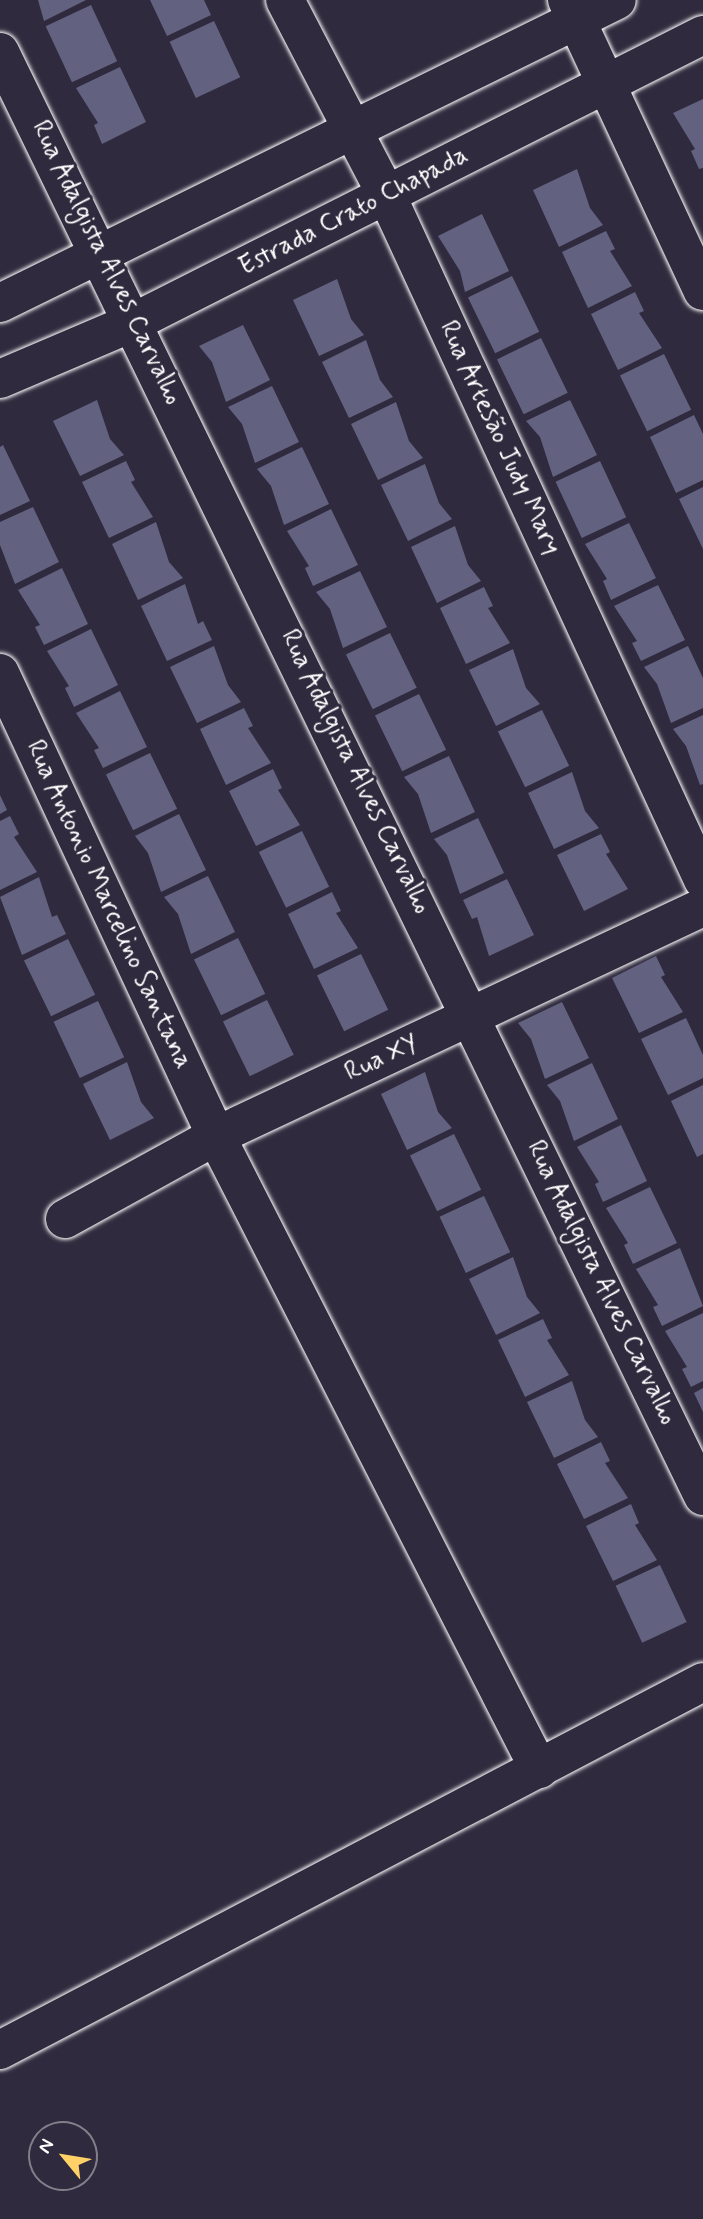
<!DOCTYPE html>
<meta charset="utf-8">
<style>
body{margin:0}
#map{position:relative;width:703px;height:2219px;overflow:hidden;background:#2f2a3d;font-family:Mynerve,sans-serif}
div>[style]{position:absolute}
.building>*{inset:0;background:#626280;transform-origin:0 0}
.roads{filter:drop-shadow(0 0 2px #fff) drop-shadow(0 0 2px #fff)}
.minor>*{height:38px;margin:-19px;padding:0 19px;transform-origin:19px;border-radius:19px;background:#2f2a3d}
.tertiary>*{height:38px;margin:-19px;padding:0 19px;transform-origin:19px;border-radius:19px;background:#2f2a3d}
span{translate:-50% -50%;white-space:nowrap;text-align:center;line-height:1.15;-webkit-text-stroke:6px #2f2a3d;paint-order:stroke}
.street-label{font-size:26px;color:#fff}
.north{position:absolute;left:28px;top:2121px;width:70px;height:70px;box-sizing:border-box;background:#2f2a3d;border:2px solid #827f8b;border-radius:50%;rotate:300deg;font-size:19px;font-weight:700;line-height:28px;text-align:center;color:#fff}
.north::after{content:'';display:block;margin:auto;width:24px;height:32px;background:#ffd166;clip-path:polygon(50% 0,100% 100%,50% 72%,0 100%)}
</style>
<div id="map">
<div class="building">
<div style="clip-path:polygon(38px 0,86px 0,44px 21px)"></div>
<div style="clip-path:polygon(150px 0,204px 0,211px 15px,167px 36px)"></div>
<div style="left:91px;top:5px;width:62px;height:50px;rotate:65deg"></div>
<div style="left:214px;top:21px;width:62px;height:49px;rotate:65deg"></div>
<div style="clip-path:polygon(120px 67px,146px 122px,102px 144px,94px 125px,98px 123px,76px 88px)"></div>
<div style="clip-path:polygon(703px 99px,703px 168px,699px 169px,691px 151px,695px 149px,673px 113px)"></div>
<div style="clip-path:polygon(577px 169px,590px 208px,603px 225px,559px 247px,533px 190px)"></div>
<div style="clip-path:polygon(482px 214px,509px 271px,465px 292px,460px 271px,438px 236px)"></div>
<div style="clip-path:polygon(606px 231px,615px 249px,610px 251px,632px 286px,588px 308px,562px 252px)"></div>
<div style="left:512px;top:276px;width:62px;height:49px;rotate:64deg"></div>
<div style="clip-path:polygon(337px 279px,351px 319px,364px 335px,319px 356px,293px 300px)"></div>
<div style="clip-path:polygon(635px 292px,644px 311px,639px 313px,662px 348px,618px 370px,591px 314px)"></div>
<div style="clip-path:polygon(243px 325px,270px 380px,226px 402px,212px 362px,199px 346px)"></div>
<div style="left:541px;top:338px;width:61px;height:49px;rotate:64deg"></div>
<div style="clip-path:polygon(366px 340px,380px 380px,393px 397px,349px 418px,322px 362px)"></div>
<div style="left:664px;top:354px;width:62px;height:49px;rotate:64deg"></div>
<div style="clip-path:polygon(272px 386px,299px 442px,255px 463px,242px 424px,228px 407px)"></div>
<div style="clip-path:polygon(97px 400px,110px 439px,124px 455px,80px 476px,53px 421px)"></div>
<div style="clip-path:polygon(570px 400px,597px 455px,553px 477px,540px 437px,526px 421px)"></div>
<div style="clip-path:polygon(396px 402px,409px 441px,423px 458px,378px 480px,351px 424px)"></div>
<div style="clip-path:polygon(694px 415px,703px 434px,703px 480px,676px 493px,650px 437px)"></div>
<div style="clip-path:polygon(3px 445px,30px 501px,0 515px,0 447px)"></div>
<div style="clip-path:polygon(302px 447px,329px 504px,284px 525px,271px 486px,257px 469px)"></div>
<div style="clip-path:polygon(126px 461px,135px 480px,131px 482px,153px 517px,109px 538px,82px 482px)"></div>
<div style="left:600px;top:461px;width:62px;height:49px;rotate:65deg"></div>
<div style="clip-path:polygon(425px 464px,439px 503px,452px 519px,408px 541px,381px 485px)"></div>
<div style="clip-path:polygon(703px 487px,703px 549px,679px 499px)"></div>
<div style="clip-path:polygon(33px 507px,59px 562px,15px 584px,0 545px,0 522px)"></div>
<div style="clip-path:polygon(331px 509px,358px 565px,313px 586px,305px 568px,309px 566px,287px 531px)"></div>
<div style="clip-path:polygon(156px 522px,169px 562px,183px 578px,138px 600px,112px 544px)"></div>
<div style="clip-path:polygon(629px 523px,656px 578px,611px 600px,603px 581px,607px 579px,585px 544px)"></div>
<div style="clip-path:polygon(455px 526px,468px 565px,481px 581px,437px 603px,411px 547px)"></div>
<div style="clip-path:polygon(62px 568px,88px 624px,44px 645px,35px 627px,40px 625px,18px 590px)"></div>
<div style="clip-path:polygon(360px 571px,387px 627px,343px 648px,330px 609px,316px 592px)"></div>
<div style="clip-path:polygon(185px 584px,198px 624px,203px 621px,212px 640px,167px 661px,141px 606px)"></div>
<div style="clip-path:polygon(658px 585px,685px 640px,641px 661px,632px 643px,637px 641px,614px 606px)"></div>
<div style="clip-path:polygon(484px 587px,493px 606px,488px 608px,510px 643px,466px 664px,440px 608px)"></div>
<div style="clip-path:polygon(91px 629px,118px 685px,74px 707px,65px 688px,69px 686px,47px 651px)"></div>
<div style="left:390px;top:633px;width:61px;height:49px;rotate:64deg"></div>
<div style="clip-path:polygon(214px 646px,228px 685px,241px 702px,197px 723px,170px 667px)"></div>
<div style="clip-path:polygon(688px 646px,703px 678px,703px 708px,671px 723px,657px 684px,644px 667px)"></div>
<div style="clip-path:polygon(513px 649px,526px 688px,540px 704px,496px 726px,469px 670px)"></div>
<div style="clip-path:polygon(120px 691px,147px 747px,103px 768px,94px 750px,99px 748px,76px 713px)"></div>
<div style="left:419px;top:694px;width:62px;height:49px;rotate:64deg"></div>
<div style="clip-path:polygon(244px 708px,253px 726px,248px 728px,271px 763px,226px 785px,200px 729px)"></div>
<div style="left:542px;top:710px;width:62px;height:49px;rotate:64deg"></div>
<div style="clip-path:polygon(703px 715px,703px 784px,700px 785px,686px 746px,673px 729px)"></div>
<div style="left:150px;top:753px;width:62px;height:49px;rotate:64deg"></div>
<div style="clip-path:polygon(449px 756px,475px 812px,431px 833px,418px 794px,404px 777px)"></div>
<div style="clip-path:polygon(273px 769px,282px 788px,278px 790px,300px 825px,256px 846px,229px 791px)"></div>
<div style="clip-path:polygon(572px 772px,585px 811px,599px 828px,554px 849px,528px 793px)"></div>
<div style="clip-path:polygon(0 795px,7px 810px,0 814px)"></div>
<div style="clip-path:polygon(179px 814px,206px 870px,161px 892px,148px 853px,135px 836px)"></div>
<div style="clip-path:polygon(10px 816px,19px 834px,14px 837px,37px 872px,0 890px,0 821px)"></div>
<div style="clip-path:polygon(478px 818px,504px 873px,460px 894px,447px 855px,434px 839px)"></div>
<div style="left:302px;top:831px;width:62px;height:48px;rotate:64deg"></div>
<div style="clip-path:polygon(601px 834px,610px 852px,606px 854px,628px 889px,584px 911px,557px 855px)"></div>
<div style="clip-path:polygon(208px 876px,235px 932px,191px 954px,178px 914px,164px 897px)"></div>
<div style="clip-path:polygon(39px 877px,52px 917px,57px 915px,66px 934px,22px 955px,0 897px)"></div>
<div style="clip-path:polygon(507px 879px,534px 935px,489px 956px,477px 917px,472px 919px,463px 900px)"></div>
<div style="clip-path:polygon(332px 892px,341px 911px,336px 913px,358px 948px,314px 969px,288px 914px)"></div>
<div style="left:238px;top:938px;width:62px;height:49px;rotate:64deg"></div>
<div style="left:68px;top:939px;width:62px;height:49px;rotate:64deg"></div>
<div style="left:361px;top:954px;width:62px;height:49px;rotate:64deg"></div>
<div style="clip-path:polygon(656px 956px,665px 975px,661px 977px,683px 1012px,639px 1033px,612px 978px)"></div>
<div style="left:267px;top:1000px;width:61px;height:49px;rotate:64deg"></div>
<div style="left:98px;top:1001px;width:62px;height:49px;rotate:65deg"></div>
<div style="clip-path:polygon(562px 1002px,589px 1058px,545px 1079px,531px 1039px,518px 1023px)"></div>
<div style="clip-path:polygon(686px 1018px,703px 1055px,703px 1078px,668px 1095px,641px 1039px)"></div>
<div style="clip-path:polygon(127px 1062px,141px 1102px,154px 1118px,110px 1140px,83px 1084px)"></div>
<div style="clip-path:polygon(592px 1063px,618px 1119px,574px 1141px,560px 1101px,547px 1085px)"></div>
<div style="clip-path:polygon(425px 1072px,438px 1112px,452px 1128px,407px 1150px,381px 1094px)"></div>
<div style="clip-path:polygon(703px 1085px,703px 1154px,697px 1157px,671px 1101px)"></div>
<div style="clip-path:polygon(621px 1125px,647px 1181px,603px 1202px,595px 1184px,599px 1182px,577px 1147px)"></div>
<div style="left:454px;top:1134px;width:62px;height:49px;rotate:64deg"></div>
<div style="clip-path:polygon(650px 1187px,677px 1243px,633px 1264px,624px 1245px,628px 1243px,606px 1208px)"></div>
<div style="left:484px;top:1196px;width:62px;height:49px;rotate:65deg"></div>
<div style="clip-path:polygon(680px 1248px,703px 1306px,662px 1326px,653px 1307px,658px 1305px,636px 1269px)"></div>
<div style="clip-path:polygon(513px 1257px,527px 1297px,540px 1313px,496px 1335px,469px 1279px)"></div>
<div style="clip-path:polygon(703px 1313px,703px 1381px,691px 1387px,682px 1369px,687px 1367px,665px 1331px)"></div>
<div style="clip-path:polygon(543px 1319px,552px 1338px,547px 1340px,569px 1375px,525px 1397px,498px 1340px)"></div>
<div style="clip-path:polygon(572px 1381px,585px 1420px,598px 1437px,554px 1458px,527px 1402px)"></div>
<div style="clip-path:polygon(703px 1388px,703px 1412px,694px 1393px)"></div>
<div style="clip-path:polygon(601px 1442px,610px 1461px,605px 1463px,628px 1498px,584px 1519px,557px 1464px)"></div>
<div style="clip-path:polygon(631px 1504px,639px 1523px,635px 1525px,657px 1560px,613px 1581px,586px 1526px)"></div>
<div style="left:660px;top:1565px;width:63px;height:49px;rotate:65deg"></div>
</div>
<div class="roads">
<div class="minor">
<div style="left:285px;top:0;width:221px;rotate:62.5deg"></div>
<div style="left:387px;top:196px;width:753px;rotate:65.2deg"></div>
<div style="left:567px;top:0;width:321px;rotate:65deg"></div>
<div style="left:0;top:52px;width:1606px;rotate:64.04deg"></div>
<div style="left:0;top:673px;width:511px;rotate:64.99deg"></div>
<div style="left:216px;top:1136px;width:711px;rotate:62.97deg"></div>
<div style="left:65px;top:1219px;width:172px;rotate:-28.8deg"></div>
<div style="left:216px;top:1136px;width:538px;rotate:-25.18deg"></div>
<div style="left:0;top:2050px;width:793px;rotate:-27.63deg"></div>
</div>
<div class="tertiary">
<div style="left:0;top:303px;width:687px;rotate:-26.16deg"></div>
<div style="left:0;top:379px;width:148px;rotate:-23.1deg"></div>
<div style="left:136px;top:321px;width:635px;rotate:-26.77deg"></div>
</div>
</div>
<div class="street-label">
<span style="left:354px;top:212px;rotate:-27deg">Estrada Crato Chapada</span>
<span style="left:106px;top:263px;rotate:64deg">Rua Adalgista Alves Carvalho</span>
<span style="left:499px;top:438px;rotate:65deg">Rua Artesão Judy Mary</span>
<span style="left:355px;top:772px;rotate:64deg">Rua Adalgista Alves Carvalho</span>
<span style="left:108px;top:905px;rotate:65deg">Rua Antonio Marcelino Santana</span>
<span style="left:382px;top:1059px;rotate:-25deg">Rua XY</span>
<span style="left:601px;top:1283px;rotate:64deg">Rua Adalgista Alves Carvalho</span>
</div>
<div class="north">N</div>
</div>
